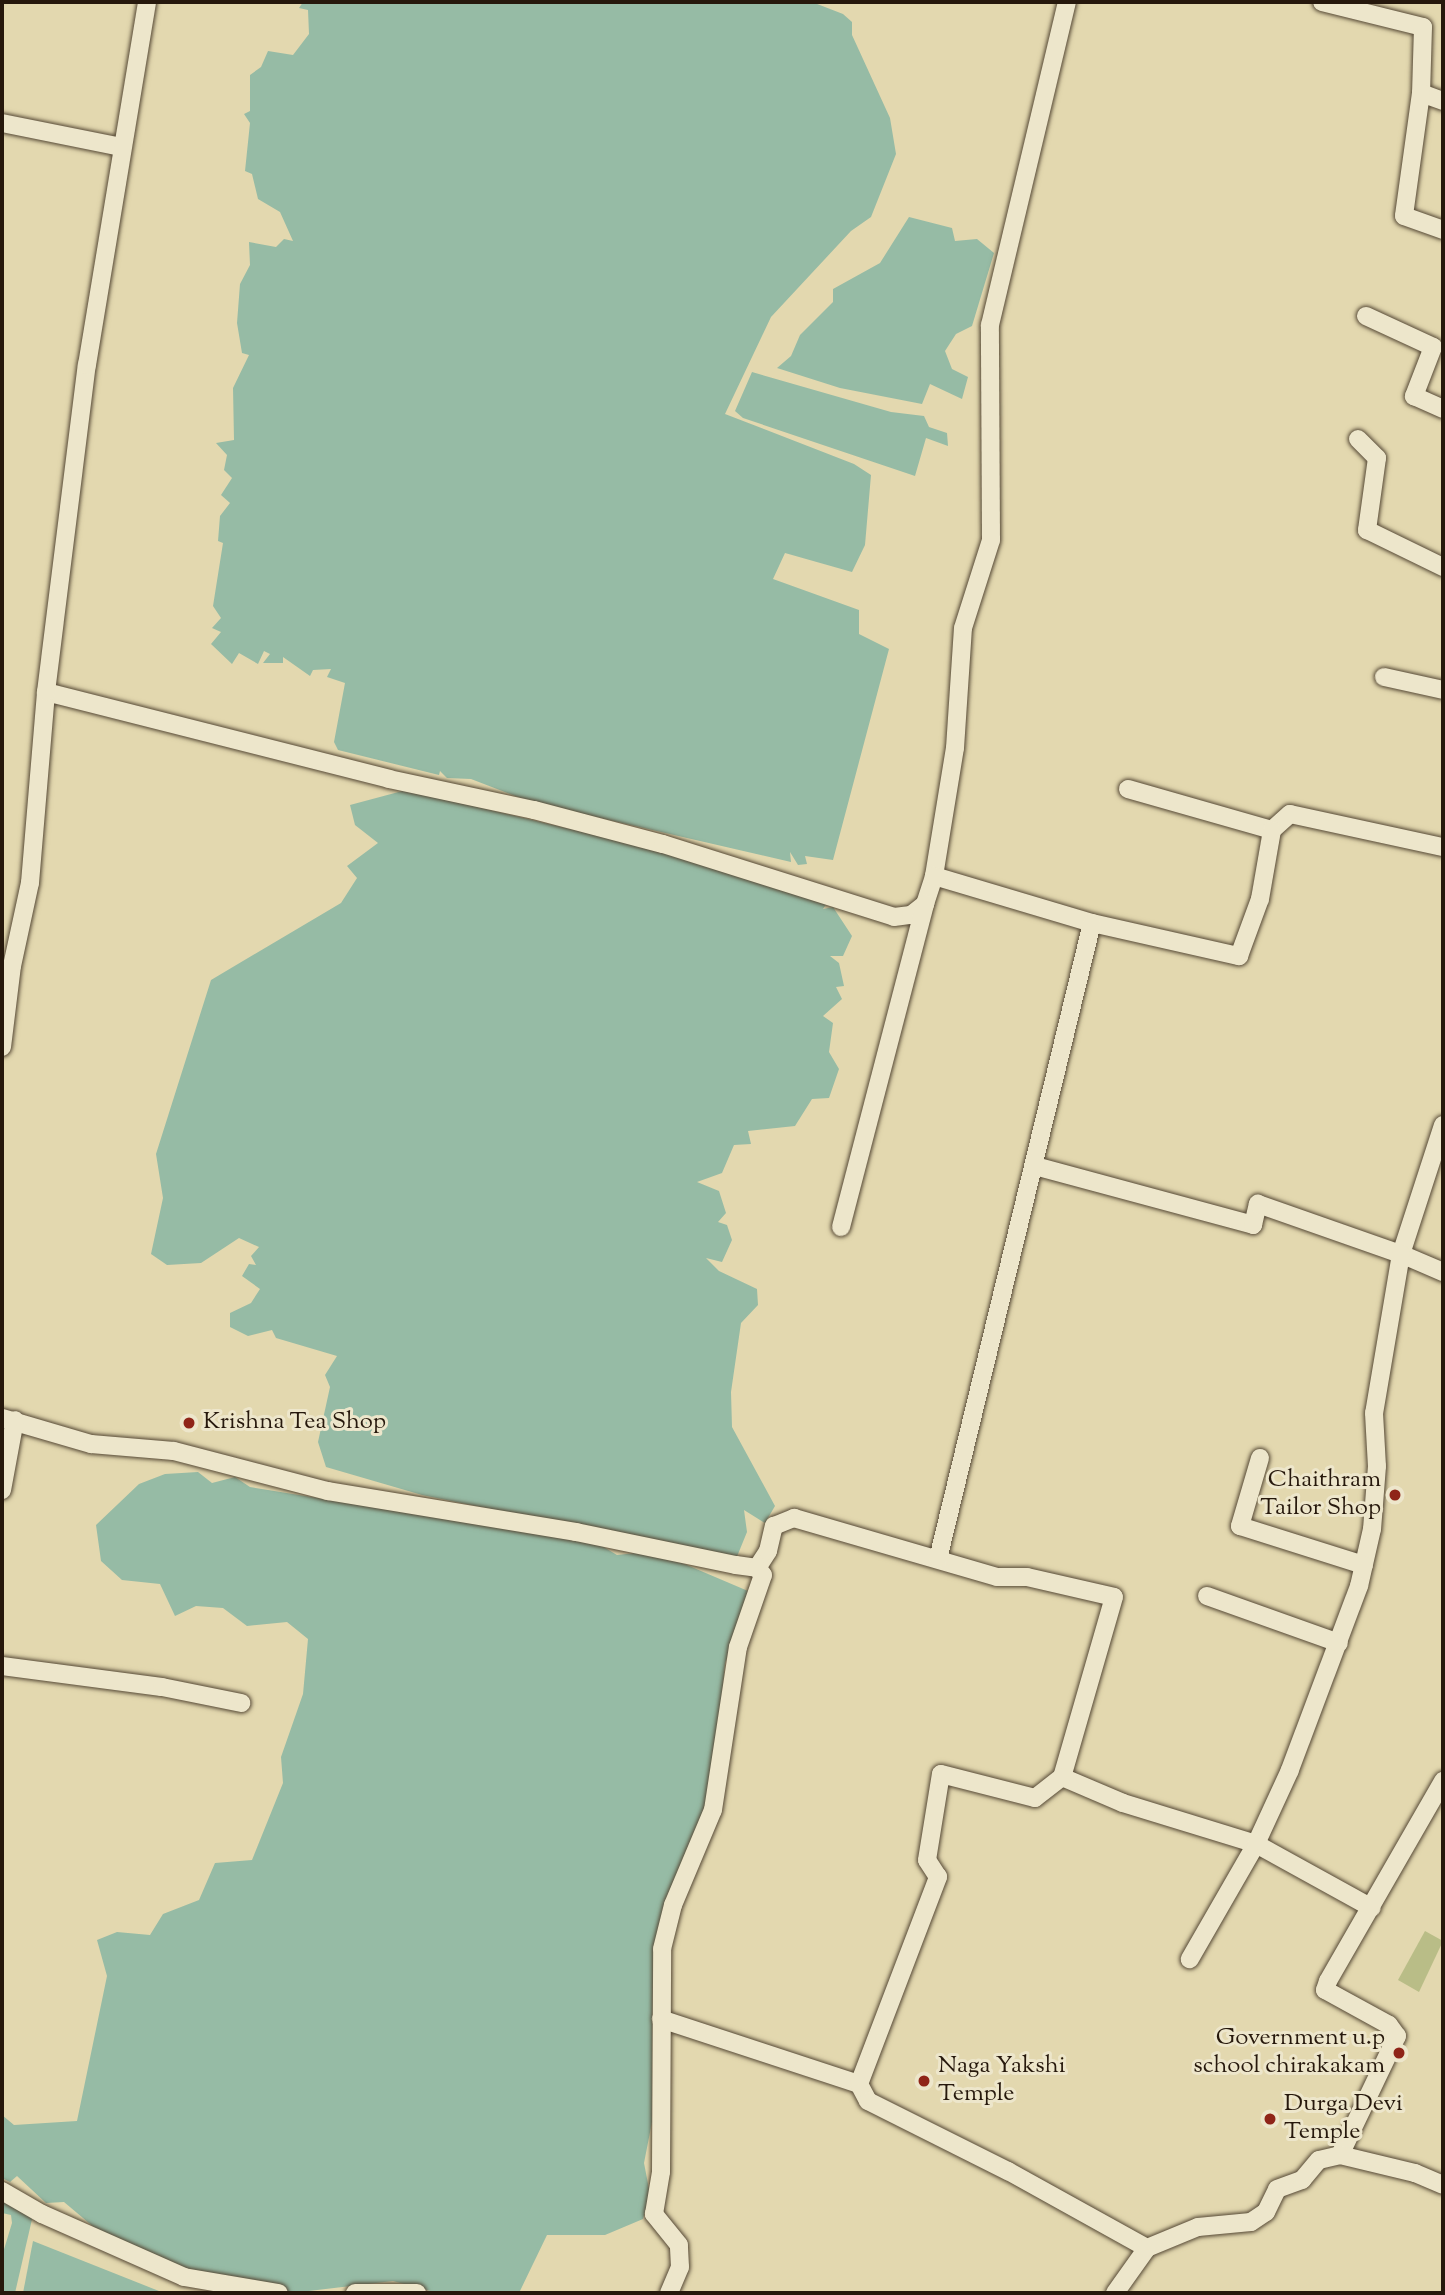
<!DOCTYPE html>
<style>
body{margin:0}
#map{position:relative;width:1445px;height:2295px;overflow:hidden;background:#e3d8af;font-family:"Sorts Mill Goudy",serif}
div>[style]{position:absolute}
.green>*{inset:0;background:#b9bd87}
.water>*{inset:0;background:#96bba5}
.roads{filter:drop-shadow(0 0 2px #554835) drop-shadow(0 0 2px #554835)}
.minor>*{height:18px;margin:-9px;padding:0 9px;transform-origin:9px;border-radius:9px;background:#ede6cb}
.dots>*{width:19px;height:19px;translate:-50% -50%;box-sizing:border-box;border:4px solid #ede6cb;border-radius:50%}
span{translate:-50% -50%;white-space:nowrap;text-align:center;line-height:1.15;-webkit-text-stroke:6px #ede6cb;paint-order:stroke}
.poi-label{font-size:24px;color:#26180c}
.left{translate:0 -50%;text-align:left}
.right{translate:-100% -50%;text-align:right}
.frame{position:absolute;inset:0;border:4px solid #26180c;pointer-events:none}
</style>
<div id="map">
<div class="green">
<div style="clip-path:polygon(1425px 1931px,1443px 1941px,1419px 1992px,1398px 1980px)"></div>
</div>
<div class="water">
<div style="clip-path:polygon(303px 2px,812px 2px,843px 14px,852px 22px,852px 35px,890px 118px,896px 154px,871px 217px,851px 231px,771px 317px,725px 414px,854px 464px,871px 475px,865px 545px,852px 572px,785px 553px,773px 579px,859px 610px,859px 634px,889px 649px,833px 860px,805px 856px,807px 864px,798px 865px,790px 852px,791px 862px,531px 802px,471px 779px,447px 778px,440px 771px,439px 775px,338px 750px,334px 742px,345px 683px,327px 677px,331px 669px,313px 670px,310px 676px,283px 657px,283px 663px,263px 663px,270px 654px,264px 651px,258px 664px,239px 653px,232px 664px,211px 644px,221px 632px,212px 628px,221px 618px,213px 606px,223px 543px,218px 541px,220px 516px,230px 503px,221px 495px,232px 478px,224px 470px,227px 455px,216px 443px,234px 440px,233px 388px,249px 355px,242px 353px,237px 323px,240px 284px,250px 265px,249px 242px,276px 247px,284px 239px,293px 241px,280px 212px,258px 199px,252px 174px,245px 171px,250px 123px,244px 114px,250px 111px,250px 75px,261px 67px,268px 51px,293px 55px,309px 34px,308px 10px,299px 8px)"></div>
<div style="clip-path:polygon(909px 217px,952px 228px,955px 241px,977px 239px,994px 253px,972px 326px,956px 334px,945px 351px,952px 369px,968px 377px,962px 399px,930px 384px,922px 404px,840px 388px,777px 368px,791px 356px,800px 335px,833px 302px,833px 289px,880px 263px)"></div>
<div style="clip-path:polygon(752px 372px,891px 412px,924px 416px,929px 427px,947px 433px,948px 446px,926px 438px,915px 476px,743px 418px,735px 411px)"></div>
<div style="clip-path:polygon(406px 790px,712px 863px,827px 903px,823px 909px,833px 907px,852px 936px,843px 956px,830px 956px,839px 963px,844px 986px,836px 987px,842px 999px,823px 1016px,833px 1023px,829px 1052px,839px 1069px,829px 1098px,812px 1099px,795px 1126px,748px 1131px,751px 1144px,734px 1145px,722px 1173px,697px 1182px,719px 1191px,726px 1213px,718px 1222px,727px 1225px,732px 1240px,722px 1262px,706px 1258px,719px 1271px,757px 1289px,758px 1305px,741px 1323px,731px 1392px,732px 1427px,775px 1506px,765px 1523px,744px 1510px,747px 1532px,736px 1559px,422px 1495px,326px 1467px,318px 1442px,330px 1387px,325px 1375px,337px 1356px,276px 1338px,272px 1330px,248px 1336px,230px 1327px,230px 1313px,251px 1303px,260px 1289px,242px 1276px,249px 1264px,256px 1265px,251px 1256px,259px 1247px,239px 1238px,201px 1263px,167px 1265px,151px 1254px,163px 1198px,156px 1154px,211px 980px,341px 903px,357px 878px,347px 866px,378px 843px,355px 825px,350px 805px)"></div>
<div style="clip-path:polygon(198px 1472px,212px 1483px,235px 1477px,250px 1487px,597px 1543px,617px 1555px,654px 1551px,748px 1591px,744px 1617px,725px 1663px,716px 1770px,697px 1833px,664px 1909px,653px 1952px,652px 2122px,644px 2163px,650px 2194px,643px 2219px,605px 2235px,547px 2235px,519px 2293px,438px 2293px,393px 2281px,292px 2293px,179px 2274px,102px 2234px,64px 2202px,46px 2203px,17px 2176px,10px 2182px,2px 2178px,2px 2115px,14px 2125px,77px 2121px,107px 1976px,97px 1940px,117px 1932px,150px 1935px,163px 1914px,199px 1900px,215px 1863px,252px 1860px,283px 1783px,281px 1757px,303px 1694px,308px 1639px,287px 1622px,247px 1626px,223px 1608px,196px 1606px,175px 1616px,160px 1584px,122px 1580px,101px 1561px,96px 1525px,139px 1484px,165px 1474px)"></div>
<div style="clip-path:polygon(2px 2195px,33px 2215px,15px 2293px,2px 2293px,2px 2256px,12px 2223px,11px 2215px,2px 2213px)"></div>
<div style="clip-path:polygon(33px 2241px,164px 2293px,23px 2293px)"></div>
</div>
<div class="roads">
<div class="minor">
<div style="left:1322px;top:2px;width:104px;rotate:13.9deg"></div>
<div style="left:1423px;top:27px;width:66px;rotate:91.7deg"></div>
<div style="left:1421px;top:93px;width:23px;rotate:20deg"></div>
<div style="left:1421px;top:93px;width:124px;rotate:97.9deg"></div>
<div style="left:1404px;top:216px;width:41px;rotate:19.7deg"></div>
<div style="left:2px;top:123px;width:121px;rotate:11.4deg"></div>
<div style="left:1366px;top:316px;width:74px;rotate:24.8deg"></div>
<div style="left:1433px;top:347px;width:53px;rotate:111.2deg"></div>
<div style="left:1414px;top:396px;width:32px;rotate:24deg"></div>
<div style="left:1358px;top:439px;width:27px;rotate:45deg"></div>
<div style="left:1377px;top:458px;width:73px;rotate:97.9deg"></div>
<div style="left:1367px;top:530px;width:85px;rotate:26deg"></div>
<div style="left:1384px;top:677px;width:60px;rotate:12.4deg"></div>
<div style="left:46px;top:692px;width:354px;rotate:14.2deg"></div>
<div style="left:389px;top:779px;width:148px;rotate:12.1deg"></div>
<div style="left:534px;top:810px;width:133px;rotate:14.8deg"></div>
<div style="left:663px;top:844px;width:242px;rotate:17.5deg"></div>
<div style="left:894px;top:917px;width:17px;rotate:-7deg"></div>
<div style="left:911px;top:915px;width:18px;rotate:-38deg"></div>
<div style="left:925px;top:904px;width:29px;rotate:-72deg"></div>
<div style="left:934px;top:876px;width:130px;rotate:-80.7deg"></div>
<div style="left:955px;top:748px;width:120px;rotate:-86.2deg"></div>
<div style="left:963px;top:628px;width:92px;rotate:-72.3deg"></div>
<div style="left:991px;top:540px;width:215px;rotate:-90.3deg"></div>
<div style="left:990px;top:325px;width:332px;rotate:-76.6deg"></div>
<div style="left:1128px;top:789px;width:150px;rotate:15.9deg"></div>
<div style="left:1272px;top:830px;width:24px;rotate:-42deg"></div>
<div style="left:1290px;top:814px;width:157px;rotate:12.2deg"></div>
<div style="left:934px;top:876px;width:165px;rotate:16.6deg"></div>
<div style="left:1092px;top:923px;width:151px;rotate:12.7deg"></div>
<div style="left:1239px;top:956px;width:61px;rotate:-69.8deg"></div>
<div style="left:1260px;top:899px;width:70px;rotate:-80.1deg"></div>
<div style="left:2px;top:1047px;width:82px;rotate:-83deg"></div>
<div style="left:12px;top:966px;width:85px;rotate:-77.8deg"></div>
<div style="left:30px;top:883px;width:192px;rotate:-85.2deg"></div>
<div style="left:46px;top:692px;width:330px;rotate:-82.9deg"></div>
<div style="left:87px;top:365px;width:368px;rotate:-80.6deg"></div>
<div style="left:1443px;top:1125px;width:136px;rotate:108deg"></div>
<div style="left:1401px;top:1254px;width:46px;rotate:23.2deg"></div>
<div style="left:1035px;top:1166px;width:226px;rotate:15.1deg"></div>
<div style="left:1253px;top:1225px;width:22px;rotate:-77deg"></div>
<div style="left:1258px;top:1204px;width:151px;rotate:19.3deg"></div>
<div style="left:1401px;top:1254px;width:161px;rotate:99.6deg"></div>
<div style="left:1374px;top:1413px;width:53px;rotate:86.8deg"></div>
<div style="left:1377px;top:1466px;width:63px;rotate:94.5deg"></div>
<div style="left:1372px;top:1529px;width:58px;rotate:102.8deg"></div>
<div style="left:1359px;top:1586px;width:197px;rotate:110.6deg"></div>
<div style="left:1290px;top:1770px;width:81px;rotate:114.7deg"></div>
<div style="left:1256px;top:1844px;width:133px;rotate:119.9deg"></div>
<div style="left:841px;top:1227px;width:334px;rotate:-75.4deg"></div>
<div style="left:2px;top:1418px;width:93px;rotate:16.3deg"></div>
<div style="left:91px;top:1444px;width:83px;rotate:4.8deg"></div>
<div style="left:174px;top:1451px;width:159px;rotate:14.6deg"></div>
<div style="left:328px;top:1491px;width:251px;rotate:9.4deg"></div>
<div style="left:576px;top:1532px;width:163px;rotate:11.7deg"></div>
<div style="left:736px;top:1565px;width:21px;rotate:8deg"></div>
<div style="left:757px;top:1568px;width:20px;rotate:-57deg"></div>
<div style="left:768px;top:1551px;width:26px;rotate:-77deg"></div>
<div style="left:774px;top:1526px;width:22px;rotate:-22deg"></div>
<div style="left:794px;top:1518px;width:211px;rotate:16.2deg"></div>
<div style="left:997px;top:1577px;width:30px"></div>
<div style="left:1027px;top:1577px;width:89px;rotate:12.9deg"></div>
<div style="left:1114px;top:1597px;width:187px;rotate:106.1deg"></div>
<div style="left:1062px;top:1777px;width:66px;rotate:23.1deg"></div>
<div style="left:1123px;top:1803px;width:139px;rotate:17.1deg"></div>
<div style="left:1256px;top:1844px;width:132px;rotate:28.9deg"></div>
<div style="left:1260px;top:1458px;width:71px;rotate:106.4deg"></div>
<div style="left:1240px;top:1526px;width:130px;rotate:17.5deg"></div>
<div style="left:2px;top:1490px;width:71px;rotate:-79.5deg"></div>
<div style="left:938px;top:1559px;width:654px;rotate:-76.39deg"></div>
<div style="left:1207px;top:1596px;width:140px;rotate:19.6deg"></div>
<div style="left:2px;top:1666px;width:161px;rotate:7.5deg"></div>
<div style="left:162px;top:1687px;width:81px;rotate:11.4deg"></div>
<div style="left:661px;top:2019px;width:208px;rotate:18.2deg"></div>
<div style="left:859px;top:2084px;width:222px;rotate:-69.1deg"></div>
<div style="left:938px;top:1877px;width:20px;rotate:-123deg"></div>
<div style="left:927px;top:1860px;width:87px;rotate:-80.8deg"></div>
<div style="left:941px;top:1774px;width:97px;rotate:14.3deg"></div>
<div style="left:1035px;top:1798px;width:34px;rotate:-38deg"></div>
<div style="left:859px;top:2084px;width:19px;rotate:62deg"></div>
<div style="left:868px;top:2101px;width:157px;rotate:26.6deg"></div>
<div style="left:1008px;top:2171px;width:159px;rotate:29deg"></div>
<div style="left:1340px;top:2155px;width:132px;rotate:-64.4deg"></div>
<div style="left:1397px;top:2036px;width:14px;rotate:-126deg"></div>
<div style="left:1389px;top:2025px;width:73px;rotate:-151.3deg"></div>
<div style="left:1325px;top:1990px;width:9px;rotate:-72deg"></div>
<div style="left:1328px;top:1981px;width:231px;rotate:-60.1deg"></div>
<div style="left:2px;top:2191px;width:46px;rotate:29.9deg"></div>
<div style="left:42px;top:2214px;width:155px;rotate:23.9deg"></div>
<div style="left:184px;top:2277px;width:96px;rotate:9.6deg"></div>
<div style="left:355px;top:2293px;width:62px"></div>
<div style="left:669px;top:2293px;width:28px;rotate:-67deg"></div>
<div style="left:680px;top:2267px;width:22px;rotate:-93deg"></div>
<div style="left:679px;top:2245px;width:40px;rotate:-129deg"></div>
<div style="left:654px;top:2214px;width:43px;rotate:-80.5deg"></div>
<div style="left:661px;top:2172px;width:223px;rotate:-89.7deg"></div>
<div style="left:662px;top:1949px;width:45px;rotate:-76deg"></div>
<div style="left:673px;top:1905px;width:103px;rotate:-67.2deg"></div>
<div style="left:713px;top:1810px;width:165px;rotate:-81.3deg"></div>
<div style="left:738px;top:1647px;width:76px;rotate:-70.9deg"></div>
<div style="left:763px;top:1575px;width:9px;rotate:-131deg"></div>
<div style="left:1115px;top:2293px;width:55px;rotate:-54.6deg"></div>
<div style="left:1147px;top:2248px;width:55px;rotate:-22.4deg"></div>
<div style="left:1198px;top:2227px;width:53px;rotate:-5.4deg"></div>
<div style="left:1251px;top:2222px;width:18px;rotate:-34deg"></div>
<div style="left:1266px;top:2212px;width:25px;rotate:-64deg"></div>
<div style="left:1277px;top:2189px;width:27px;rotate:-20deg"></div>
<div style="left:1302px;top:2180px;width:26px;rotate:-50deg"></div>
<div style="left:1319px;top:2160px;width:22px;rotate:-13deg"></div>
<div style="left:1340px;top:2155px;width:77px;rotate:13.5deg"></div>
<div style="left:1415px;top:2173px;width:30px;rotate:23deg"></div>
</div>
</div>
<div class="dots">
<div style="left:189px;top:1423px;background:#8f2418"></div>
<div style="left:1395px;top:1495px;background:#8f2418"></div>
<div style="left:1399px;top:2053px;background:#8f2418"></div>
<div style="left:924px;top:2081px;background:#8f2418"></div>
<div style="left:1270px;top:2119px;background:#8f2418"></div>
</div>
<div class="poi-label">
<span class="left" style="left:203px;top:1423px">Krishna Tea Shop</span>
<span class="right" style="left:1381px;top:1495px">Chaithram<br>Tailor Shop</span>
<span class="right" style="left:1385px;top:2053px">Government u.p<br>school chirakakam</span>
<span class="left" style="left:938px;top:2081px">Naga Yakshi<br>Temple</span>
<span class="left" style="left:1284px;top:2119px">Durga Devi<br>Temple</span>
</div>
<div class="frame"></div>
</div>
